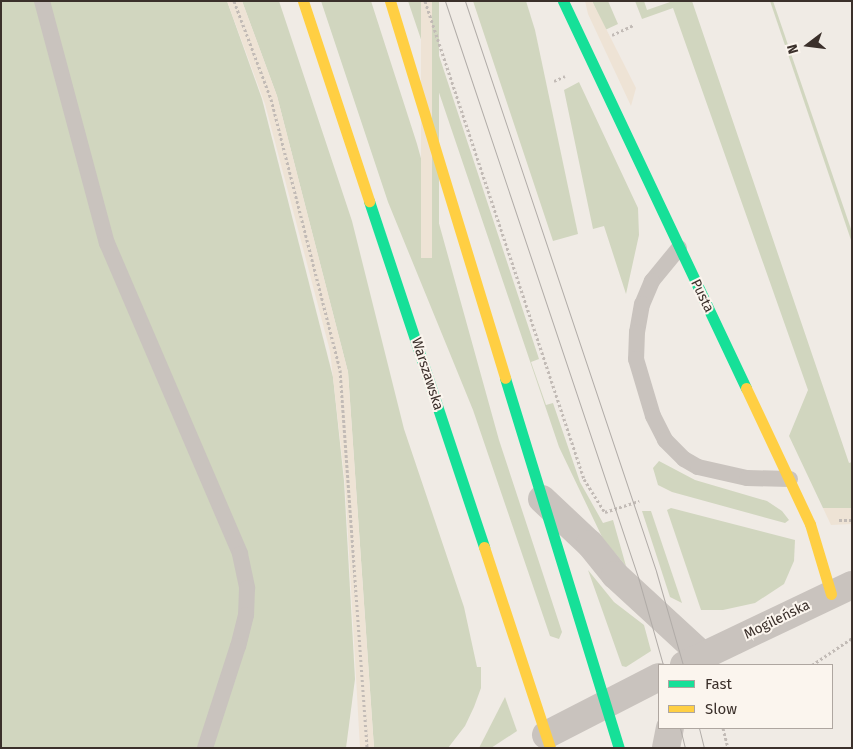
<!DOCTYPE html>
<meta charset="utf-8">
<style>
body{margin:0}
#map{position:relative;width:853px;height:749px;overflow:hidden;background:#f0ebe5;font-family:"Fira Sans",sans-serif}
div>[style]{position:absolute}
.green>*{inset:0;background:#d1d6bf;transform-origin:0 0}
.plaza>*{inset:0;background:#eee3d5;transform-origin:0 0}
.path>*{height:3px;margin-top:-1.5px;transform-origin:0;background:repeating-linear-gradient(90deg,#c2bbb6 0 2.5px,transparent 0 5px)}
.lane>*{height:16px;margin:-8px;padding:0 8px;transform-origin:8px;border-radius:8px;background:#c9c3be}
.street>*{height:28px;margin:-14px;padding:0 14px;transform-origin:14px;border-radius:14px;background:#c9c3be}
.fast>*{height:11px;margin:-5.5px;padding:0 5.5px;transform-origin:5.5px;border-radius:5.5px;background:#16e098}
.slow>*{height:11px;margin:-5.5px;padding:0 5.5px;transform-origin:5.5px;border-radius:5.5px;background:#ffcf43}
.tram>*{height:1px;margin:-0.5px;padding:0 0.5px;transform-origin:0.5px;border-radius:0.5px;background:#b1aca8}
span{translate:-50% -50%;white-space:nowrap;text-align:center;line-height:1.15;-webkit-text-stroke:4px #fbf5ee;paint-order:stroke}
.street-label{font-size:14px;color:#3b302b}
.frame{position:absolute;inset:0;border:2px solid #3b302b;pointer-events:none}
.legend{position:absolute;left:658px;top:664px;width:175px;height:65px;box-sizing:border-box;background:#fbf5ee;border:1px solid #aea6a0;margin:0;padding:6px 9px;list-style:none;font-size:15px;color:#3b302b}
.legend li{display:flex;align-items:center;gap:10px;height:25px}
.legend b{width:25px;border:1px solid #aea6a0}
.north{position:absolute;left:783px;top:20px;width:50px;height:50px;-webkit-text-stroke:4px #fbf5ee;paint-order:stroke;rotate:255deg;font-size:14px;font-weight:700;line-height:20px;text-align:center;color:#3b302b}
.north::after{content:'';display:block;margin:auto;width:18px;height:22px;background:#3b302b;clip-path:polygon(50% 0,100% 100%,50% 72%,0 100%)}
</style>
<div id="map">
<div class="green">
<div style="clip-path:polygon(1px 1px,227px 1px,262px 99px,333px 377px,344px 481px,355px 679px,346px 748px,1px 748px)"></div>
<div style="clip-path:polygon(242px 1px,279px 1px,352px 221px,404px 429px,464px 607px,477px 667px,481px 667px,481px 688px,474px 707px,465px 726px,448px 748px,374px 748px,348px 372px,277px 96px)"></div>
<div style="clip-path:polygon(321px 1px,371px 1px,417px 144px,499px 440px,562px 632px,559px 639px,550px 636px,473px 410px,388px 202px)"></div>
<div style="clip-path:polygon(408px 1px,421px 1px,539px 359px,531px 362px,546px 405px,553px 403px,580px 482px,603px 523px,613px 520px,626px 566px,603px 539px,559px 447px)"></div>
<div style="left:432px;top:1px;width:7px;height:267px"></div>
<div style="clip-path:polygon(473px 1px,526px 1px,535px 30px,578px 234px,553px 241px)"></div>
<div style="clip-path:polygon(592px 1px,608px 1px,618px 24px,605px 30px)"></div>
<div style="clip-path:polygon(635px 1px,644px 1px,647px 10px,673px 1px,692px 1px,849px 463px,852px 462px,852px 508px,823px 508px,789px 436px,808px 390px,673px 8px,642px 19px)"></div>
<div style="clip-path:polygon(770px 1px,773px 1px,852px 232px,852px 243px)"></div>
<div style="clip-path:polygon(579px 82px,638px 208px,639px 235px,626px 294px,604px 226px,593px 229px,564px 90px)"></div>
<div style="clip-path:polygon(659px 461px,695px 480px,767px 501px,782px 511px,789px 520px,785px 523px,672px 492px,658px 485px,653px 468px)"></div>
<div style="clip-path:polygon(671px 508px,795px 540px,794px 561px,784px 584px,755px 603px,723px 610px,701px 610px,667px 510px)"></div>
<div style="clip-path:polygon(642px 511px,651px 511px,682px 603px,670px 597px)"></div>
<div style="clip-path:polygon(588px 570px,614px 602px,644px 625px,651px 651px,626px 667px,622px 666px)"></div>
<div style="clip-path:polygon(505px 697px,517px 731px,491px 748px,479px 748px)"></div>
</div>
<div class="plaza">
<div style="clip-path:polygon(227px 1px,242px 1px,277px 96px,348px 372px,374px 748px,360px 748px,345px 483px,330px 351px,265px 104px)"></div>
<div style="left:421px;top:1px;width:11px;height:257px"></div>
<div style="clip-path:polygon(585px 1px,592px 1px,636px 88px,631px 106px,588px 14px)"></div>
<div style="clip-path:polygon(823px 508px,852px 508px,852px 524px,831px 525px)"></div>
</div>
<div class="path">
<div style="left:234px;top:1px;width:105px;rotate:69.3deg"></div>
<div style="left:271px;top:99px;width:280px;rotate:75.7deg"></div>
<div style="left:340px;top:370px;width:379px;rotate:85.9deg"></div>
<div style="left:425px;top:1px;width:504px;rotate:71.6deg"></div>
<div style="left:584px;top:479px;width:39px;rotate:58deg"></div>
<div style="left:605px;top:512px;width:36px;rotate:-18deg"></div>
<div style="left:612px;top:35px;width:23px;rotate:-25deg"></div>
<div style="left:554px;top:81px;width:12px;rotate:-24deg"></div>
<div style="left:839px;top:520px;width:13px"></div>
<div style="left:812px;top:665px;width:48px;rotate:-34deg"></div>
<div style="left:723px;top:728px;width:21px;rotate:76deg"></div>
</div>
<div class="lane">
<div style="left:42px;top:1px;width:251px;rotate:75deg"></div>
<div style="left:107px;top:243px;width:338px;rotate:66.8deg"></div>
<div style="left:240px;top:554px;width:35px;rotate:78deg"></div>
<div style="left:247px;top:588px;width:27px;rotate:92deg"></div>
<div style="left:246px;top:615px;width:32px;rotate:104deg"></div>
<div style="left:238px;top:646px;width:107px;rotate:107.9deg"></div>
<div style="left:679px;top:248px;width:43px;rotate:129.3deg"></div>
<div style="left:652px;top:281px;width:25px;rotate:113deg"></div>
<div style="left:642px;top:304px;width:28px;rotate:100deg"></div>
<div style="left:637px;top:332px;width:27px;rotate:92deg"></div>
<div style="left:636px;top:359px;width:59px;rotate:73.4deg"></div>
<div style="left:653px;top:416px;width:27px;rotate:63deg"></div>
<div style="left:665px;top:440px;width:27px;rotate:45deg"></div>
<div style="left:684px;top:459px;width:16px;rotate:30deg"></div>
<div style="left:698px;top:467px;width:50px;rotate:12.7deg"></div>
<div style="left:747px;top:478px;width:43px;rotate:1.3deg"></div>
</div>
<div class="street">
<div style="left:542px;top:499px;width:66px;rotate:43.2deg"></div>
<div style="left:590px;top:544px;width:40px;rotate:51deg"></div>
<div style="left:615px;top:575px;width:120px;rotate:42.6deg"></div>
<div style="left:684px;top:665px;width:186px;rotate:-25.5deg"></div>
<div style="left:546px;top:735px;width:127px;rotate:-27.2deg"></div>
<div style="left:666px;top:748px;width:20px;rotate:-79deg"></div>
</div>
<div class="fast">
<div style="left:563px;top:1px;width:428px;rotate:64.7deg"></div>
<div style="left:369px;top:201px;width:365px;rotate:71.6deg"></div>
<div style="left:505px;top:378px;width:387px;rotate:72.9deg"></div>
</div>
<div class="slow">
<div style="left:303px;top:1px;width:211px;rotate:71.7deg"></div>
<div style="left:390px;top:1px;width:394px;rotate:73deg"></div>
<div style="left:746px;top:388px;width:150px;rotate:64.8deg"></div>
<div style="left:810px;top:524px;width:73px;rotate:73.3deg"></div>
<div style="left:484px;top:547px;width:212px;rotate:71.8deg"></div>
</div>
<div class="tram">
<div style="left:445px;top:1px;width:607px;rotate:71.48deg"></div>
<div style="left:638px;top:577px;width:91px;rotate:74.1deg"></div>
<div style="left:465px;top:1px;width:601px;rotate:71.47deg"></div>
<div style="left:656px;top:571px;width:98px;rotate:74deg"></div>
<div style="left:680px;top:728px;width:21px;rotate:76deg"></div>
<div style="left:699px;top:728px;width:21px;rotate:76deg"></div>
</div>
<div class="street-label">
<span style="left:702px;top:296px;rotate:64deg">Pusta</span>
<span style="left:427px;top:374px;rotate:72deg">Warszawska</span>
<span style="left:777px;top:620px;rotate:-26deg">Mogileńska</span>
</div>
<div class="frame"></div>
<ul class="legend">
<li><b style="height:6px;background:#16e098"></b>Fast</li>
<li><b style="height:6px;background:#ffcf43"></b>Slow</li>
</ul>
<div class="north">N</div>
</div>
